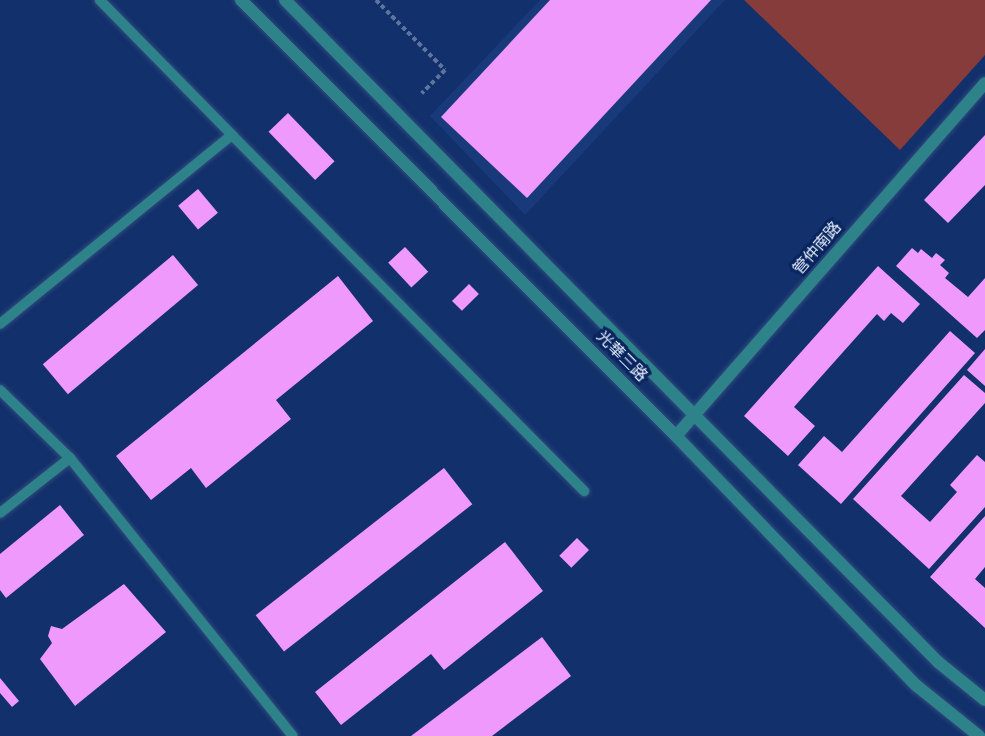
<!DOCTYPE html>
<meta charset="utf-8">
<style>
body{margin:0}
#map{position:relative;width:985px;height:736px;overflow:hidden;background:#12306b;font-family:Overpass,"Noto Sans TC",sans-serif}
div>[style]{position:absolute}
.built>*{inset:0;background:#193a7a}
.green>*{inset:0;background:#873c3c}
.building>*{inset:0;background:#f099fd;transform-origin:0 0}
.path>*{height:4px;margin-top:-2px;transform-origin:0;background:repeating-linear-gradient(90deg,#5d749f 0 4.5px,transparent 0 7.5px)}
.roads{filter:drop-shadow(0 0 2px #304b7f) drop-shadow(0 0 2px #304b7f)}
.service>*{height:10px;margin:-5px;padding:0 5px;transform-origin:5px;border-radius:5px;background:#2d8389}
.minor>*{height:12px;margin:-6px;padding:0 6px;transform-origin:6px;border-radius:6px;background:#2d8389}
.tertiary>*{height:12px;margin:-6px;padding:0 6px;transform-origin:6px;border-radius:6px;background:#2d8389}
span{translate:-50% -50%;white-space:nowrap;text-align:center;line-height:1.15;-webkit-text-stroke:6px #08255f;paint-order:stroke}
.street-label{font-size:16px;color:#e6eefd}
</style>
<div id="map">
<div class="built">
<div style="clip-path:polygon(540px 0,725px 0,525px 215px,430px 116px)"></div>
</div>
<div class="green">
<div style="clip-path:polygon(744px 0,985px 0,985px 55px,900px 150px)"></div>
</div>
<div class="building">
<div style="clip-path:polygon(550px 0,711px 0,527px 198px,441px 117px)"></div>
<div style="left:288px;top:113px;width:67px;height:27px;rotate:46deg"></div>
<div style="clip-path:polygon(985px 135px,985px 185px,948px 223px,924px 200px)"></div>
<div style="left:198px;top:189px;width:31px;height:26px;rotate:50deg"></div>
<div style="left:405px;top:247px;width:34px;height:23px;rotate:47deg"></div>
<div style="clip-path:polygon(912px 248px,918px 253px,921px 249px,932px 258px,936px 253px,945px 260px,940px 265px,949px 273px,945px 278px,968px 297px,985px 278px,985px 330px,977px 338px,896px 266px)"></div>
<div style="left:173px;top:255px;width:39px;height:170px;rotate:50deg"></div>
<div style="clip-path:polygon(878px 266px,920px 304px,903px 323px,891px 313px,884px 321px,877px 314px,794px 407px,815px 426px,788px 456px,744px 416px)"></div>
<div style="clip-path:polygon(338px 276px,373px 321px,276px 400px,291px 419px,206px 488px,191px 468px,151px 500px,116px 456px)"></div>
<div style="left:469px;top:284px;width:14px;height:24px;rotate:45deg"></div>
<div style="clip-path:polygon(950px 331px,975px 353px,841px 504px,798px 465px,824px 436px,842px 452px)"></div>
<div style="clip-path:polygon(985px 349px,985px 386px,967px 370px)"></div>
<div style="clip-path:polygon(964px 375px,985px 393px,985px 403px,901px 496px,930px 522px,957px 492px,950px 485px,977px 455px,985px 462px,985px 507px,929px 569px,853px 499px)"></div>
<div style="left:444px;top:468px;width:46px;height:239px;rotate:52deg"></div>
<div style="clip-path:polygon(60px 505px,84px 535px,6px 598px,0 590px,0 554px)"></div>
<div style="clip-path:polygon(985px 516px,985px 567px,975px 579px,985px 588px,985px 628px,930px 577px)"></div>
<div style="left:577px;top:538px;width:17px;height:25px;rotate:45deg"></div>
<div style="clip-path:polygon(505px 542px,543px 591px,444px 670px,431px 654px,341px 725px,315px 692px)"></div>
<div style="clip-path:polygon(124px 584px,166px 632px,75px 706px,40px 659px,52px 643px,48px 636px,51px 626px,62px 629px)"></div>
<div style="clip-path:polygon(542px 637px,571px 676px,492px 736px,411px 736px)"></div>
<div style="clip-path:polygon(0 678px,19px 701px,12px 707px,0 693px)"></div>
</div>
<div class="path">
<div style="left:376px;top:0;width:98px;rotate:45.4deg"></div>
<div style="left:445px;top:70px;width:33px;rotate:135deg"></div>
</div>
<div class="roads">
<div class="service">
<div style="left:232px;top:135px;width:501px;rotate:45.32deg"></div>
<div style="left:0;top:324px;width:299px;rotate:-39.2deg"></div>
<div style="left:232px;top:135px;width:189px;rotate:-134.4deg"></div>
<div style="left:0;top:390px;width:98px;rotate:44.2deg"></div>
<div style="left:70px;top:458px;width:356px;rotate:51.3deg"></div>
<div style="left:0;top:513px;width:89px;rotate:-38.2deg"></div>
</div>
<div class="minor">
<div style="left:676px;top:436px;width:469px;rotate:-48.8deg"></div>
</div>
<div class="tertiary">
<div style="left:241px;top:0;width:616px;rotate:45.07deg"></div>
<div style="left:676px;top:436px;width:347px;rotate:46.1deg"></div>
<div style="left:917px;top:686px;width:80px;rotate:38.9deg"></div>
<div style="left:285px;top:0;width:930px;rotate:45.39deg"></div>
<div style="left:938px;top:662px;width:60px;rotate:39deg"></div>
</div>
</div>
<div class="street-label">
<span style="left:818px;top:249px;rotate:-49deg">管仲南路</span>
<span style="left:621px;top:357px;rotate:45deg">光華三路</span>
</div>
</div>
